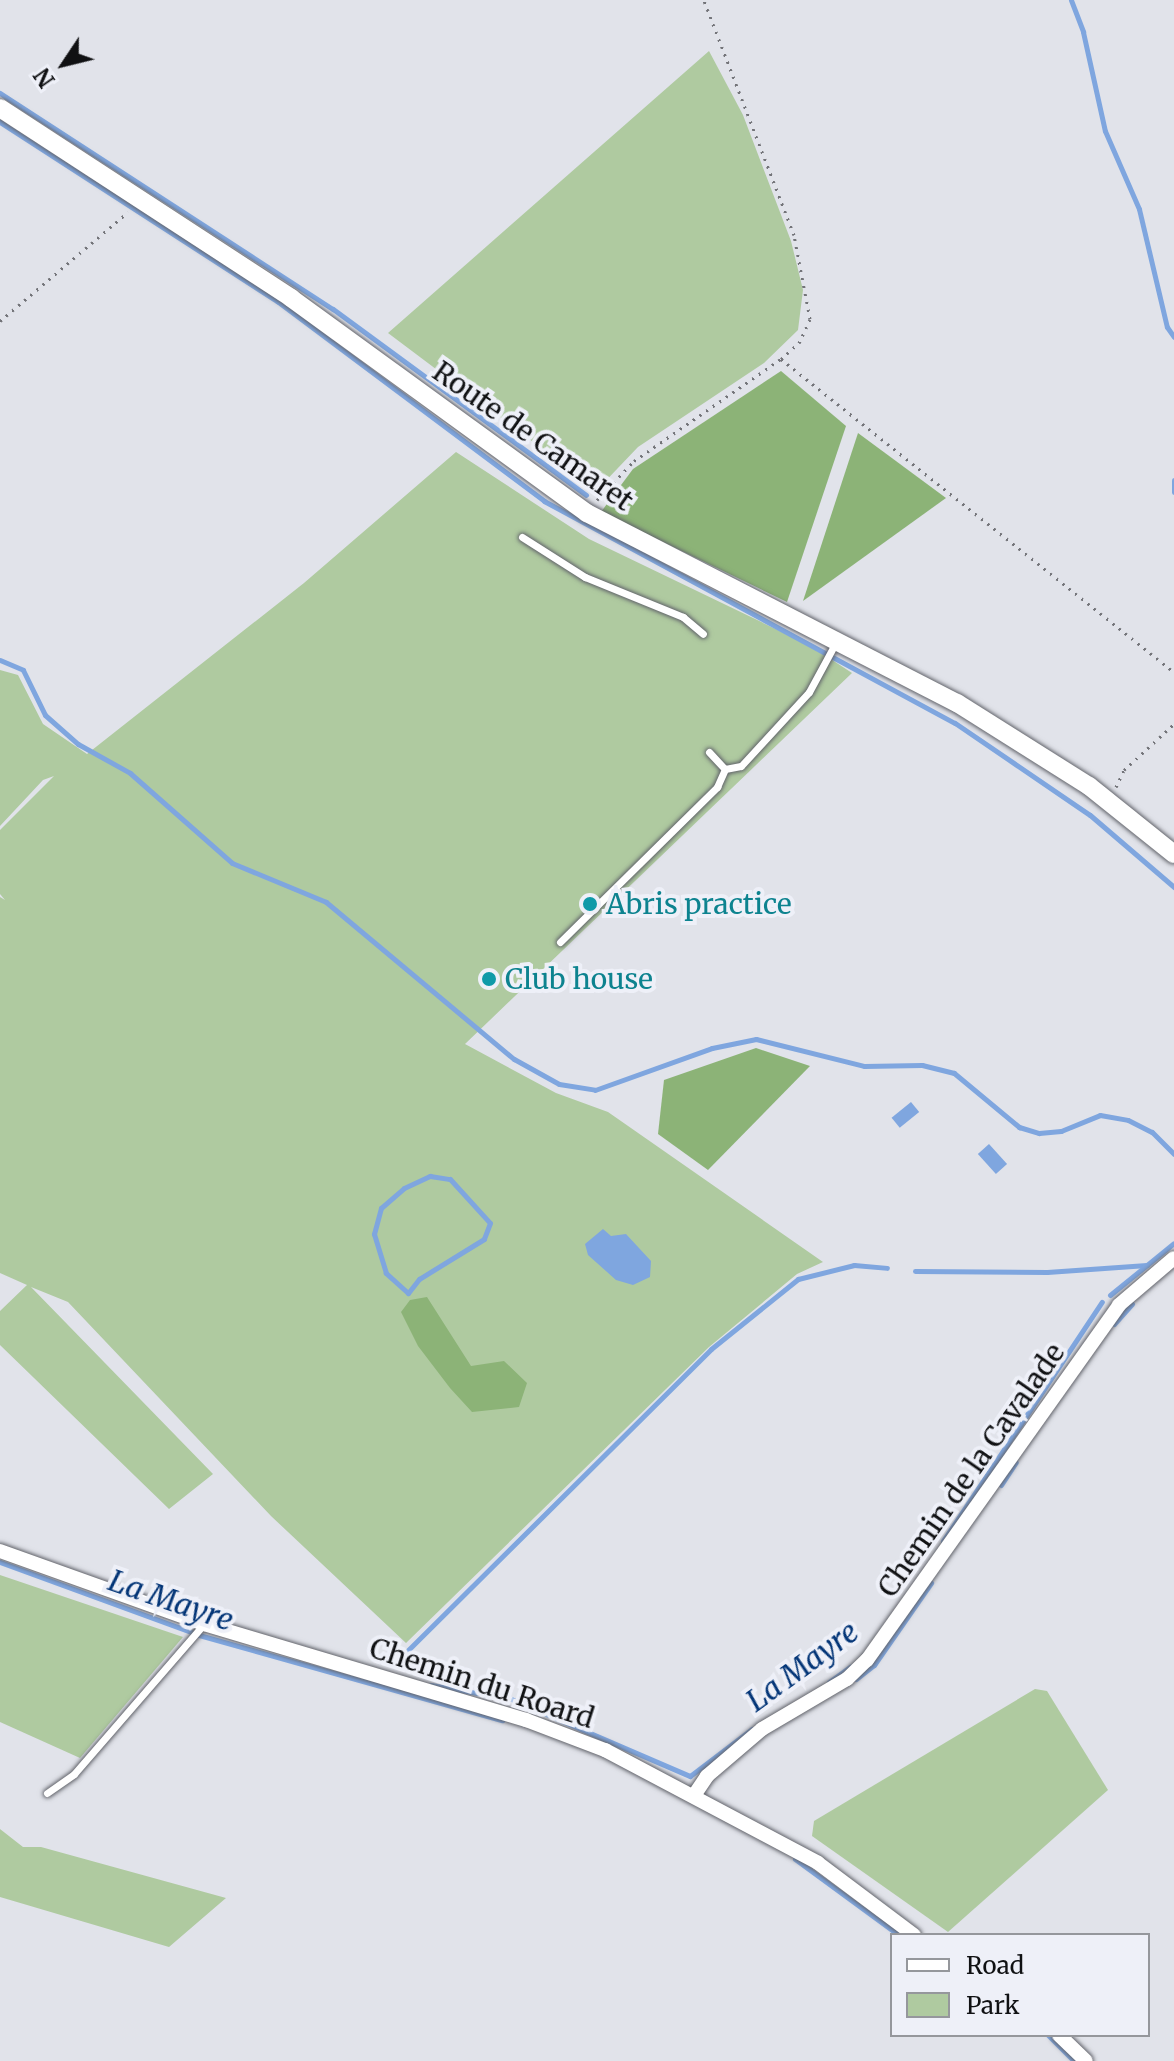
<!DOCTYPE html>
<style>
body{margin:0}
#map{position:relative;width:1174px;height:2061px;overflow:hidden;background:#e1e3ea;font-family:Merriweather,serif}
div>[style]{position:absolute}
.green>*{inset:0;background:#afcaa0}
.forest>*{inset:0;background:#8cb377}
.water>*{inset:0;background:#7fa6df;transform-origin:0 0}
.stream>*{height:5px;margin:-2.5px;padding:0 2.5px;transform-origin:2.5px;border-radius:2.5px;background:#7fa6df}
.path>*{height:3px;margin-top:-1.5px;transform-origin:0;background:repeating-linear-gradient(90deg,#737479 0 2px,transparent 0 8px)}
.roads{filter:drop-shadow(0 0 2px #61636a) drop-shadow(0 0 2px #61636a)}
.service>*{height:7px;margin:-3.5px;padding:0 3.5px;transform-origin:3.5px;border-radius:3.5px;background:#fff}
.minor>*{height:14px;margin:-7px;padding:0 7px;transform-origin:7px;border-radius:7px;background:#fff}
.secondary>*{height:18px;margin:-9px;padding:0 9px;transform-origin:9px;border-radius:9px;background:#fff}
.dots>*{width:22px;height:22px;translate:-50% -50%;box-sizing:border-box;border:4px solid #eef0f8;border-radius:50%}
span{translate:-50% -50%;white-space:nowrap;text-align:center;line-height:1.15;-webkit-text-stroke:8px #eef0f8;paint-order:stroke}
.street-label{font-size:28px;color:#101113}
.culture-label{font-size:28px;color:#0d838f}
.left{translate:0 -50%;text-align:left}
.water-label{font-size:30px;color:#033577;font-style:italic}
.legend{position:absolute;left:890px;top:1933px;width:260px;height:104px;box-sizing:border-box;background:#eef0f8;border:2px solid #95979c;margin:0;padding:10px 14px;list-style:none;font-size:24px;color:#101113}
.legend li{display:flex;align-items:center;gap:16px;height:40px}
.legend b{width:40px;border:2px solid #95979c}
.north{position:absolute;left:24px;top:24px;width:80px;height:80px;-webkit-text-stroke:6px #eef0f8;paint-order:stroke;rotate:235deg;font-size:22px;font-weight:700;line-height:32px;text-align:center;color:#101113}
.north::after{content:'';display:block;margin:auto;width:28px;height:36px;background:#101113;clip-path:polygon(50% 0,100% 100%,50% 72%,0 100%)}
</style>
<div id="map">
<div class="green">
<div style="clip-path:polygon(709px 51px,743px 115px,791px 241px,803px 290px,798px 330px,764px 363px,638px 447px,597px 490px,388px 333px)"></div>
<div style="clip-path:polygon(456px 452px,589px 539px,811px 646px,852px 673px,465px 1044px,556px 1093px,608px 1112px,823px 1262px,797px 1274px,709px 1347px,406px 1643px,271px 1516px,68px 1302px,31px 1287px,213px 1474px,169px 1509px,0 1345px,0 1311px,27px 1285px,0 1273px,0 897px,5px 900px,0 894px,0 830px,54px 776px,43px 780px,0 826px,0 670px,18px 675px,43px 724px,87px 754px,304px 583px)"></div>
<div style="clip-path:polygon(0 1575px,183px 1637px,80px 1758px,0 1722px)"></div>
<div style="clip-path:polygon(1035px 1689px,1047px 1691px,1108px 1790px,948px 1932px,812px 1836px,814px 1821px)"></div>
<div style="clip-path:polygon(0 1829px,23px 1847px,41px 1847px,226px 1898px,169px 1947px,0 1897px)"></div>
</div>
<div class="forest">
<div style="clip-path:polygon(781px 371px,846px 426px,787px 602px,601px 512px,633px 469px)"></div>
<div style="clip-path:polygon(858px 433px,946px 498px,803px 601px)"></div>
<div style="clip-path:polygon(756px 1048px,810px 1066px,708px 1170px,658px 1134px,664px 1080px)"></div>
<div style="clip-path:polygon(427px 1297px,471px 1366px,504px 1361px,527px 1383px,519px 1407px,472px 1412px,450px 1388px,418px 1346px,401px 1312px,410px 1300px)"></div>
</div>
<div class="water">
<div style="left:911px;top:1102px;width:13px;height:25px;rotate:51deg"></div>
<div style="left:989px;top:1144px;width:27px;height:15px;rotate:48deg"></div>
<div style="clip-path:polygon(603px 1229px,611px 1236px,626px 1234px,651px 1261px,650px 1277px,633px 1285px,616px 1280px,588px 1255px,585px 1244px)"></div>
</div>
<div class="stream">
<div style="left:1071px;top:0;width:34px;rotate:69deg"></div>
<div style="left:1083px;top:32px;width:101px;rotate:77.5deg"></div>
<div style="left:1105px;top:131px;width:85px;rotate:66.4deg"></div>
<div style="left:1139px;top:209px;width:121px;rotate:76.7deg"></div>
<div style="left:1167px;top:327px;width:12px;rotate:55deg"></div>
<div style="left:0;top:93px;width:397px;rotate:33deg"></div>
<div style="left:333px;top:309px;width:314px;rotate:36.3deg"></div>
<div style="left:0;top:122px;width:330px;rotate:32.9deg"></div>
<div style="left:277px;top:301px;width:334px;rotate:36.8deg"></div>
<div style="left:544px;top:501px;width:467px;rotate:28.4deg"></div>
<div style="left:955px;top:723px;width:163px;rotate:34.3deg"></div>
<div style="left:1090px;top:815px;width:111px;rotate:40.6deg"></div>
<div style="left:1174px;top:480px;width:12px;rotate:90deg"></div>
<div style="left:0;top:660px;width:25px;rotate:23deg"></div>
<div style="left:23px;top:670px;width:50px;rotate:63.9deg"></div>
<div style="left:45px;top:715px;width:44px;rotate:41.3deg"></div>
<div style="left:78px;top:744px;width:60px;rotate:29.1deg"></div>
<div style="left:130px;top:773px;width:136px;rotate:41.4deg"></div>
<div style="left:232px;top:863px;width:102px;rotate:22.5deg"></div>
<div style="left:326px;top:902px;width:245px;rotate:39.9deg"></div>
<div style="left:514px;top:1059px;width:51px;rotate:29.1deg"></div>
<div style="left:559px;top:1084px;width:36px;rotate:9deg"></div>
<div style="left:595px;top:1090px;width:124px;rotate:-19.7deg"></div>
<div style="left:712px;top:1048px;width:45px;rotate:-11.6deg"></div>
<div style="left:756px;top:1039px;width:111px;rotate:14deg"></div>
<div style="left:864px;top:1066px;width:58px;rotate:-1deg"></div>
<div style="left:922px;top:1065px;width:33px;rotate:14deg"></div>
<div style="left:954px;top:1073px;width:85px;rotate:39.7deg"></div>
<div style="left:1019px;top:1127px;width:21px;rotate:17deg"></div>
<div style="left:1039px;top:1133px;width:22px;rotate:-5deg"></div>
<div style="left:1061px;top:1131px;width:42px;rotate:-22.3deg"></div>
<div style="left:1100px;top:1115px;width:28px;rotate:10deg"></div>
<div style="left:1128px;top:1120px;width:27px;rotate:27deg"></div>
<div style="left:1152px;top:1132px;width:31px;rotate:45deg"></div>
<div style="left:430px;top:1176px;width:20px;rotate:9deg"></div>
<div style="left:450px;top:1179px;width:59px;rotate:47.7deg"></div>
<div style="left:490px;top:1223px;width:17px;rotate:111deg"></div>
<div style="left:484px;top:1239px;width:76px;rotate:148.4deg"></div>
<div style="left:419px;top:1279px;width:18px;rotate:128deg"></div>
<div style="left:408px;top:1293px;width:30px;rotate:-138deg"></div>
<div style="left:386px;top:1273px;width:41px;rotate:-107.1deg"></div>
<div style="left:374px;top:1234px;width:27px;rotate:-75deg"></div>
<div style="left:381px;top:1208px;width:30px;rotate:-41deg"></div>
<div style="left:404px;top:1188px;width:29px;rotate:-25deg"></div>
<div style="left:915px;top:1271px;width:132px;rotate:0.4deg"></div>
<div style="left:1047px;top:1272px;width:100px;rotate:-4deg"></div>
<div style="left:1110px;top:1295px;width:82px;rotate:-39.1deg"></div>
<div style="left:1114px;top:1324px;width:27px;rotate:-48deg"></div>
<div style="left:1001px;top:1485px;width:27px;rotate:-57deg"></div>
<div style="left:943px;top:1541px;width:287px;rotate:-56.4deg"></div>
<div style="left:0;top:1562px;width:212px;rotate:20.1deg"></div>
<div style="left:199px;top:1635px;width:315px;rotate:15.7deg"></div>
<div style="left:393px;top:1665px;width:448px;rotate:-44.8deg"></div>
<div style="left:711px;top:1349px;width:112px;rotate:-38.8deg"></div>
<div style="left:798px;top:1279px;width:58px;rotate:-14deg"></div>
<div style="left:854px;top:1265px;width:33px;rotate:5deg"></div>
<div style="left:856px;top:1679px;width:23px;rotate:-38deg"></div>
<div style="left:874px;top:1665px;width:100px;rotate:-55.2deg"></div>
<div style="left:829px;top:1682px;width:26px;rotate:-36deg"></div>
<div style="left:431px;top:1685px;width:81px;rotate:9.9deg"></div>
<div style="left:511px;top:1699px;width:195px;rotate:23.3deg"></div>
<div style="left:690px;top:1776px;width:78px;rotate:-37.2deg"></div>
<div style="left:795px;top:1859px;width:129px;rotate:36.2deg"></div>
<div style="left:1048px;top:2035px;width:37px;rotate:45deg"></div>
</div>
<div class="path">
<div style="left:0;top:321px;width:168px;rotate:-40.4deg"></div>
<div style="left:781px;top:359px;width:502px;rotate:38.54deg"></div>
<div style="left:597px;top:500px;width:54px;rotate:-46.5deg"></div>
<div style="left:634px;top:461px;width:179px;rotate:-34.8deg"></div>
<div style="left:781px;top:359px;width:24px;rotate:-42deg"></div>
<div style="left:799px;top:343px;width:26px;rotate:-65deg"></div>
<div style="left:810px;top:319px;width:86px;rotate:-100.8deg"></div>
<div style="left:794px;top:235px;width:252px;rotate:-111deg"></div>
<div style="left:1116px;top:787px;width:19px;rotate:-65deg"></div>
<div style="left:1124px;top:770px;width:68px;rotate:-42.6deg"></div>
</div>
<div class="roads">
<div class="service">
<div style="left:522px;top:537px;width:75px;rotate:32.4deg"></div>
<div style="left:585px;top:577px;width:106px;rotate:22.2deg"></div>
<div style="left:683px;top:617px;width:26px;rotate:40deg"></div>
<div style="left:709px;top:752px;width:23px;rotate:47deg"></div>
<div style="left:725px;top:769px;width:16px;rotate:-11deg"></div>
<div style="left:741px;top:766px;width:100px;rotate:-47.4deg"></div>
<div style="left:809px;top:692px;width:55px;rotate:-61.6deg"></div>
<div style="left:560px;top:942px;width:221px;rotate:-44.6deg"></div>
<div style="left:717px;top:787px;width:20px;rotate:-66deg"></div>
<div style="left:47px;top:1793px;width:33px;rotate:-35deg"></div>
<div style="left:74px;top:1774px;width:198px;rotate:-49.1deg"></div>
</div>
<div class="minor">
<div style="left:0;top:1551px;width:217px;rotate:19.7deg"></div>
<div style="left:204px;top:1624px;width:336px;rotate:16.6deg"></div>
<div style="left:526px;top:1720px;width:85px;rotate:20.8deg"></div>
<div style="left:605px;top:1750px;width:241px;rotate:27.9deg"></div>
<div style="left:818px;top:1863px;width:120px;rotate:36.9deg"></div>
<div style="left:695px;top:1794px;width:22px;rotate:-56deg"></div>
<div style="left:707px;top:1776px;width:72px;rotate:-40.5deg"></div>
<div style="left:762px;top:1729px;width:99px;rotate:-30.5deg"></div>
<div style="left:847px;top:1679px;width:28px;rotate:-44deg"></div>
<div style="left:867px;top:1660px;width:435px;rotate:-54.6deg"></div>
<div style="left:1119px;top:1305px;width:72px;rotate:-40.5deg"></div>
<div style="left:1059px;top:2035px;width:37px;rotate:44deg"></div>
</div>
<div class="secondary">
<div style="left:0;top:108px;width:348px;rotate:33.1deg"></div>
<div style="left:291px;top:298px;width:366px;rotate:36deg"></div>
<div style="left:587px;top:513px;width:416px;rotate:27.2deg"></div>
<div style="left:957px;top:703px;width:156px;rotate:32.2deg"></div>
<div style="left:1089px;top:786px;width:109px;rotate:38.7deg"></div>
</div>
</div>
<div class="dots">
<div style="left:590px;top:904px;background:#0f9aa8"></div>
<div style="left:489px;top:979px;background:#0f9aa8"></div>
</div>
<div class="street-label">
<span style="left:533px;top:436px;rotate:35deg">Route de Camaret</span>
<span style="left:971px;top:1470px;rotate:-55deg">Chemin de la Cavalade</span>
<span style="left:482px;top:1683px;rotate:18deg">Chemin du Roard</span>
</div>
<div class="culture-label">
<span class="left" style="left:606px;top:904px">Abris practice</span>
<span class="left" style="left:505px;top:979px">Club house</span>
</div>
<div class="water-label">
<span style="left:171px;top:1600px;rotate:19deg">La Mayre</span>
<span style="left:802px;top:1666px;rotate:-36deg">La Mayre</span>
</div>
<ul class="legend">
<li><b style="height:10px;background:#fff"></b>Road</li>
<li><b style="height:22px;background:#afcaa0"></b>Park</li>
</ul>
<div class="north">N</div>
</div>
